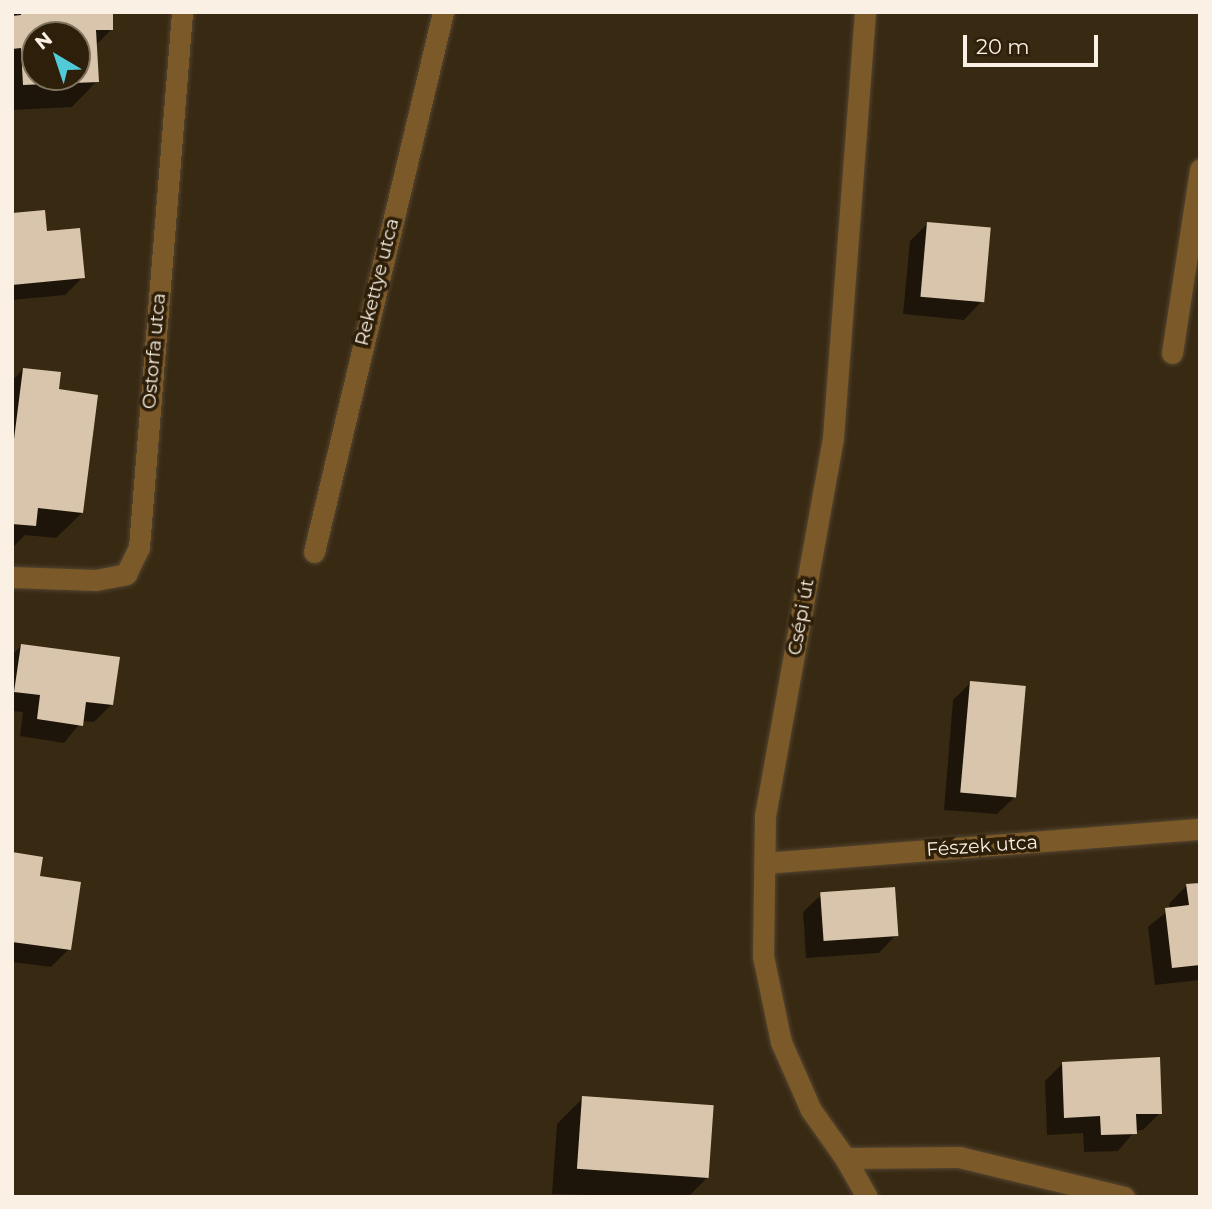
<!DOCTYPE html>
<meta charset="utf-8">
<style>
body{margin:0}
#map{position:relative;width:1212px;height:1209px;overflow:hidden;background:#382913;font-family:Montserrat,sans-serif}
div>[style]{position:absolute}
.shadow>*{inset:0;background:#0007}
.building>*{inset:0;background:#d8c5ab;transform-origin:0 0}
.roads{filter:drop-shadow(0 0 2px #534530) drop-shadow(0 0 2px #534530)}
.minor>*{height:21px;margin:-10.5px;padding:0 10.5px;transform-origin:10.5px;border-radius:10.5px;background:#7c5929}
span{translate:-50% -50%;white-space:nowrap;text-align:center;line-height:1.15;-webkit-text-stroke:7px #2d1f09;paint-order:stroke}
.street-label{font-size:19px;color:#faf0e3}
.frame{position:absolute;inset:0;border:14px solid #faf0e3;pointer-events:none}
.north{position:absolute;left:21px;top:21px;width:70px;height:70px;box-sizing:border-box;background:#2d1f09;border:2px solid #7f7360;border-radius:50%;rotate:321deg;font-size:19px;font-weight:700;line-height:28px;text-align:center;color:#faf0e3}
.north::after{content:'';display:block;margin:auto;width:24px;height:32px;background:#52cbd9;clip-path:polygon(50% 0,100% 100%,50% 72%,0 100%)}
.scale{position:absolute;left:963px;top:35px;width:135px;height:32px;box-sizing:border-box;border:4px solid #faf0e3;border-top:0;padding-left:9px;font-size:21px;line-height:24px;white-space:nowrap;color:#faf0e3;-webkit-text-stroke:5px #2d1f09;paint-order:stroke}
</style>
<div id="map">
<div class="shadow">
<div style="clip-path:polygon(evenodd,12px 12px,111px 12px,112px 29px,96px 45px,97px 81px,72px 107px,12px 110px,12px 12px,35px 35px,77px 35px,77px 77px,35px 77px,35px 35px)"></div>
<div style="clip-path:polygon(12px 215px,46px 233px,83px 277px,65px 295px,12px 300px)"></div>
<div style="clip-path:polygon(927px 224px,981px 302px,964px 320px,903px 314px,910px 241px)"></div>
<div style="clip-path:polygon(23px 369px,57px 391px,82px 513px,56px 538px,25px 535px,12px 548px,12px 381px)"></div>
<div style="clip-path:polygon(21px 646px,111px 705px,94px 722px,82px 721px,64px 743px,20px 736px,23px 712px,12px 711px,12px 655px)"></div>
<div style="clip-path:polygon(971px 682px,1015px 797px,997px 814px,944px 810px,953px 700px)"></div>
<div style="clip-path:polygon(12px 854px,38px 878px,69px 949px,51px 967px,12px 962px)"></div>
<div style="clip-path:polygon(1200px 884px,1200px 980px,1155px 985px,1148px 927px,1170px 909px,1169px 904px,1186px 886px)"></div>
<div style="clip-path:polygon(821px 895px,896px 935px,879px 953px,806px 958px,803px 912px)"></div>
<div style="clip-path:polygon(1063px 1063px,1160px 1113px,1143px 1130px,1135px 1131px,1118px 1151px,1084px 1152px,1083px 1133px,1047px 1135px,1045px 1081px)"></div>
<div style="clip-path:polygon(583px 1098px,707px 1178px,688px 1197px,552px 1194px,557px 1124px)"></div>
</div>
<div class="building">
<div style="clip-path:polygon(evenodd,21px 12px,113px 12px,113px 30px,96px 30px,99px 82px,23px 85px,21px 48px,12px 49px,12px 16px,21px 15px,21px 12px,35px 35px,77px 35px,77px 77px,35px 77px,35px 35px)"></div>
<div style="clip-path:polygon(45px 210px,47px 231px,80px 228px,85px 278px,12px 285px,12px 213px)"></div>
<div style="left:927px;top:222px;width:64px;height:75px;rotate:5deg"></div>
<div style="clip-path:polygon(23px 368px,61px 372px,59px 389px,98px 395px,83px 513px,38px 508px,36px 526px,12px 524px,12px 455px)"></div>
<div style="clip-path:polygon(21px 644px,120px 657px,113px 705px,86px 702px,83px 726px,37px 719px,40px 695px,14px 692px)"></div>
<div style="left:970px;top:681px;width:56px;height:112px;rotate:5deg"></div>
<div style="clip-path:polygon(12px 852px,43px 857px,40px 876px,81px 882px,71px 950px,12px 942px)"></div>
<div style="clip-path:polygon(1200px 883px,1200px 965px,1172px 968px,1165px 908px,1189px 905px,1186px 884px)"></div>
<div style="left:895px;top:887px;width:49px;height:75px;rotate:86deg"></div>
<div style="clip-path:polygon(1160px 1057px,1162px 1114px,1136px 1114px,1137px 1134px,1101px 1135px,1100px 1116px,1064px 1118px,1062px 1062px)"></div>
<div style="left:582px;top:1096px;width:132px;height:73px;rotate:4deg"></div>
</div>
<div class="roads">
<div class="minor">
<div style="left:865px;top:12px;width:427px;rotate:94.3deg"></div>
<div style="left:833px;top:438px;width:383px;rotate:100.2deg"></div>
<div style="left:765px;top:815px;width:141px;rotate:90.8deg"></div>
<div style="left:763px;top:956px;width:88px;rotate:78.2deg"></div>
<div style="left:781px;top:1042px;width:74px;rotate:66.2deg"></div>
<div style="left:811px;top:1110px;width:59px;rotate:54.7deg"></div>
<div style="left:845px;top:1158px;width:45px;rotate:60.6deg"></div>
<div style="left:1172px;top:353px;width:186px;rotate:-81.3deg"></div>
<div style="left:314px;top:552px;width:555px;rotate:-76.56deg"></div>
<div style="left:12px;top:577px;width:84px;rotate:2deg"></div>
<div style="left:96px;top:580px;width:31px;rotate:-11deg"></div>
<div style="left:126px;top:574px;width:30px;rotate:-64deg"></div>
<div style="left:139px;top:547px;width:537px;rotate:-85.4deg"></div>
<div style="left:765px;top:863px;width:436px;rotate:-4.5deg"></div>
<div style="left:845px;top:1158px;width:114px;rotate:-0.5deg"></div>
<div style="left:959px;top:1157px;width:170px;rotate:13.6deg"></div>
</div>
</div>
<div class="street-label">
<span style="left:377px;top:282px;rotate:-76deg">Rekettye utca</span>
<span style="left:154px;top:351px;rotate:-85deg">Ostorfa utca</span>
<span style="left:801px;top:617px;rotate:-80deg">Csépi út</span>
<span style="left:982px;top:846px;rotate:-4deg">Fészek utca</span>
</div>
<div class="frame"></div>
<div class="north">N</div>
<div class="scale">20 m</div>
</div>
